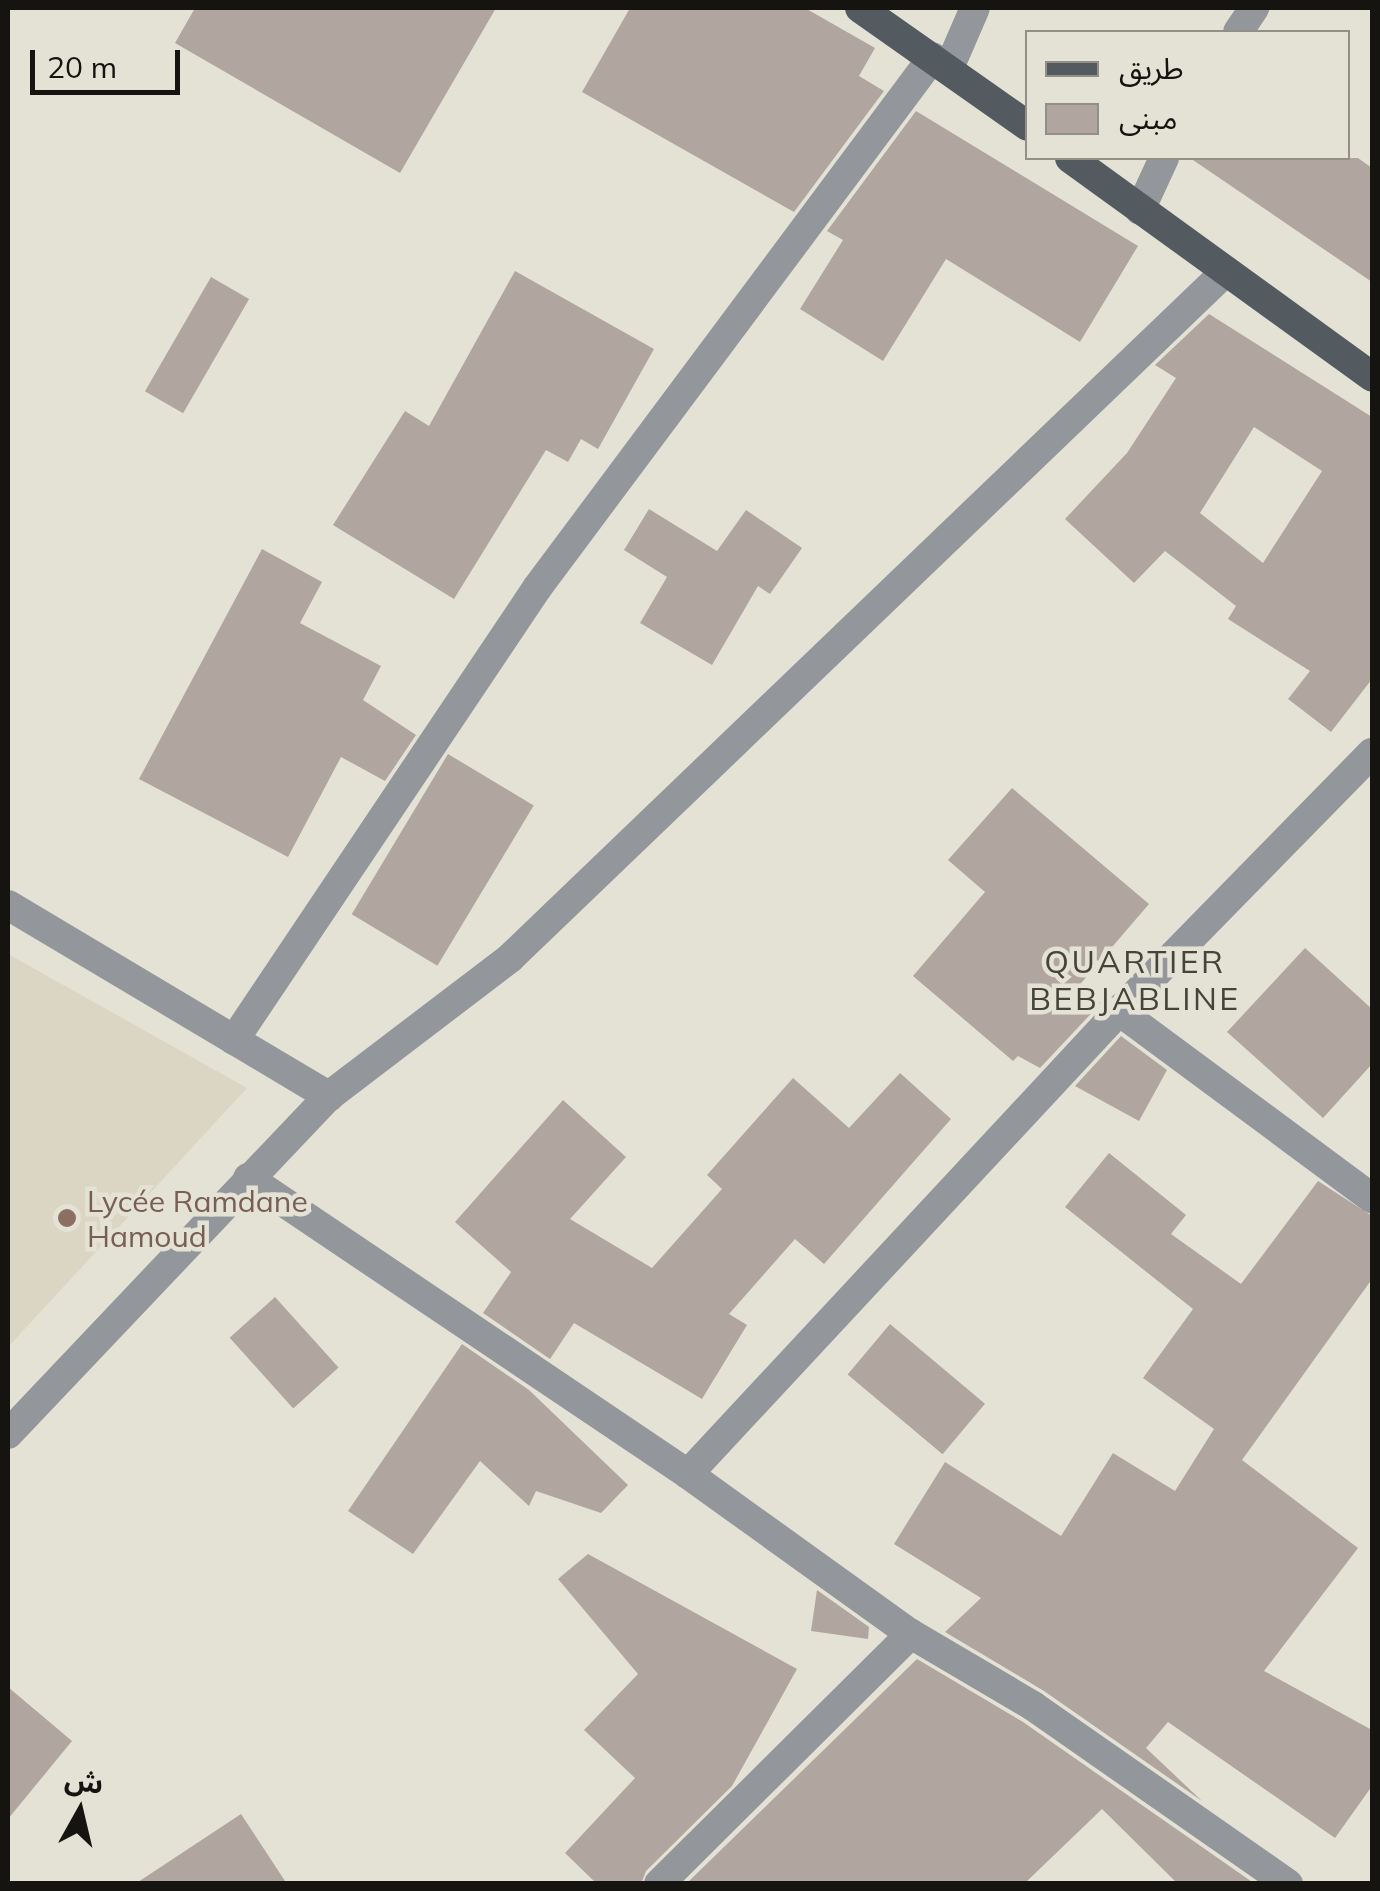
<!DOCTYPE html>
<meta charset="utf-8">
<style>
body{margin:0}
#map{position:relative;width:1380px;height:1891px;overflow:hidden;background:#e4e1d5;font-family:Mulish,"Noto Sans Arabic",sans-serif}
div>[style]{position:absolute}
.built>*{inset:0;background:#dbd6c3}
.building>*{inset:0;background:#b1a69f;transform-origin:0 0}
.minor>*{height:30px;margin:-15px;padding:0 15px;transform-origin:15px;border-radius:15px;background:#93979b}
.major>*{height:30px;margin:-15px;padding:0 15px;transform-origin:15px;border-radius:15px;background:#535b61}
.dots>*{width:28px;height:28px;translate:-50% -50%;box-sizing:border-box;border:5px solid #e4e1d5;border-radius:50%}
span{translate:-50% -50%;white-space:nowrap;text-align:center;line-height:1.15;-webkit-text-stroke:9px #e4e1d5;paint-order:stroke}
.education-label{font-size:30px;color:#785e54}
.left{translate:0 -50%;text-align:left}
.neighbourhood-label{font-size:32px;color:#46443a;letter-spacing:2.5px}
.frame{position:absolute;inset:0;border:10px solid #151410;pointer-events:none}
.legend{position:absolute;left:1025px;top:30px;width:325px;height:130px;box-sizing:border-box;background:#e4e1d5;border:2px solid #918f86;margin:0;padding:12px 18px;list-style:none;font-size:30px;color:#151410}
.legend li{display:flex;align-items:center;gap:20px;height:50px}
.legend b{width:50px;border:2px solid #918f86}
.north{position:absolute;left:30px;top:1761px;width:100px;height:100px;-webkit-text-stroke:8px #e4e1d5;paint-order:stroke;rotate:8deg;font-size:28px;font-weight:700;line-height:40px;text-align:center;color:#151410}
.north::after{content:'';display:block;margin:auto;width:35px;height:45px;background:#151410;clip-path:polygon(50% 0,100% 100%,50% 72%,0 100%)}
.scale{position:absolute;left:30px;top:50px;width:150px;height:45px;box-sizing:border-box;border:5px solid #151410;border-top:0;padding-left:12px;font-size:30px;line-height:35px;white-space:nowrap;color:#151410;-webkit-text-stroke:8px #e4e1d5;paint-order:stroke}
</style>
<div id="map">
<div class="built">
<div style="clip-path:polygon(8px 954px,247px 1088px,8px 1347px)"></div>
</div>
<div class="building">
<div style="clip-path:polygon(195px 8px,496px 8px,400px 173px,175px 43px)"></div>
<div style="clip-path:polygon(630px 8px,805px 8px,875px 48px,859px 76px,884px 91px,794px 212px,582px 92px)"></div>
<div style="clip-path:polygon(916px 111px,1138px 246px,1080px 342px,946px 259px,883px 361px,800px 309px,843px 240px,827px 231px)"></div>
<div style="clip-path:polygon(1190px 158px,1358px 158px,1372px 168px,1372px 282px)"></div>
<div style="clip-path:polygon(515px 271px,654px 349px,598px 449px,581px 439px,568px 462px,546px 450px,454px 599px,333px 525px,405px 411px,429px 426px)"></div>
<div style="left:211px;top:277px;width:44px;height:132px;rotate:30deg"></div>
<div style="clip-path:polygon(evenodd,1209px 314px,1372px 417px,1372px 679px,1331px 732px,1288px 699px,1310px 671px,1228px 619px,1236px 606px,1165px 551px,1134px 583px,1065px 519px,1127px 453px,1176px 378px,1155px 365px,1209px 314px,1254px 427px,1322px 471px,1263px 563px,1200px 513px,1254px 427px)"></div>
<div style="clip-path:polygon(649px 509px,717px 551px,746px 510px,802px 548px,770px 594px,758px 586px,712px 665px,640px 623px,667px 577px,624px 550px)"></div>
<div style="clip-path:polygon(262px 549px,322px 582px,300px 623px,381px 666px,363px 700px,416px 735px,385px 781px,341px 757px,288px 857px,139px 779px)"></div>
<div style="left:448px;top:754px;width:100px;height:187px;rotate:31deg"></div>
<div style="clip-path:polygon(1012px 788px,1149px 904px,1076px 989px,1101px 1003px,1040px 1068px,1018px 1056px,1013px 1061px,913px 976px,985px 892px,948px 860px)"></div>
<div style="clip-path:polygon(1305px 948px,1372px 1009px,1372px 1064px,1323px 1118px,1227px 1032px)"></div>
<div style="clip-path:polygon(1121px 1036px,1167px 1070px,1139px 1121px,1075px 1086px)"></div>
<div style="clip-path:polygon(900px 1073px,951px 1119px,824px 1264px,795px 1239px,729px 1314px,747px 1325px,702px 1399px,574px 1323px,550px 1359px,483px 1313px,511px 1272px,455px 1222px,563px 1100px,626px 1157px,570px 1219px,652px 1268px,722px 1189px,707px 1175px,793px 1078px,849px 1128px)"></div>
<div style="clip-path:polygon(1109px 1153px,1186px 1215px,1171px 1234px,1241px 1284px,1318px 1181px,1372px 1216px,1372px 1279px,1242px 1460px,1358px 1548px,1264px 1671px,1372px 1730px,1372px 1786px,1335px 1838px,1168px 1722px,1146px 1748px,1202px 1801px,1044px 1691px,945px 1632px,981px 1598px,894px 1544px,945px 1462px,1061px 1536px,1113px 1453px,1175px 1491px,1214px 1429px,1143px 1378px,1193px 1309px,1065px 1207px)"></div>
<div style="left:275px;top:1297px;width:95px;height:61px;rotate:48deg"></div>
<div style="left:890px;top:1324px;width:124px;height:66px;rotate:40deg"></div>
<div style="clip-path:polygon(462px 1344px,529px 1390px,628px 1485px,601px 1513px,536px 1491px,529px 1506px,480px 1461px,413px 1554px,348px 1511px)"></div>
<div style="clip-path:polygon(588px 1554px,797px 1669px,732px 1786px,646px 1871px,641px 1884px,597px 1884px,565px 1853px,635px 1778px,584px 1730px,638px 1674px,558px 1579px)"></div>
<div style="clip-path:polygon(817px 1590px,869px 1627px,868px 1639px,811px 1631px)"></div>
<div style="clip-path:polygon(917px 1659px,1023px 1722px,1255px 1884px,1178px 1884px,1102px 1809px,1024px 1884px,686px 1884px)"></div>
<div style="clip-path:polygon(8px 1687px,72px 1741px,8px 1819px)"></div>
<div style="clip-path:polygon(241px 1814px,287px 1884px,135px 1884px)"></div>
</div>
<div class="minor">
<div style="left:1238px;top:32px;width:29px;rotate:-56deg"></div>
<div style="left:949px;top:68px;width:65px;rotate:-66.6deg"></div>
<div style="left:1140px;top:210px;width:57px;rotate:-65.2deg"></div>
<div style="left:8px;top:905px;width:374px;rotate:30.8deg"></div>
<div style="left:1119px;top:1011px;width:315px;rotate:36.5deg"></div>
<div style="left:234px;top:1040px;width:544px;rotate:-56.16deg"></div>
<div style="left:537px;top:588px;width:662px;rotate:-53.29deg"></div>
<div style="left:248px;top:1178px;width:530px;rotate:33.93deg"></div>
<div style="left:688px;top:1474px;width:274px;rotate:35.7deg"></div>
<div style="left:911px;top:1634px;width:142px;rotate:30.5deg"></div>
<div style="left:1033px;top:1706px;width:311px;rotate:34.9deg"></div>
<div style="left:8px;top:1434px;width:466px;rotate:-46.5deg"></div>
<div style="left:329px;top:1096px;width:228px;rotate:-37.3deg"></div>
<div style="left:510px;top:958px;width:991px;rotate:-43.81deg"></div>
<div style="left:688px;top:1474px;width:633px;rotate:-47.05deg"></div>
<div style="left:1119px;top:1011px;width:361px;rotate:-45.6deg"></div>
<div style="left:659px;top:1884px;width:355px;rotate:-44.8deg"></div>
</div>
<div class="major">
<div style="left:860px;top:8px;width:205px;rotate:35.1deg"></div>
<div style="left:1070px;top:158px;width:373px;rotate:35.9deg"></div>
</div>
<div class="dots">
<div style="left:67px;top:1218px;background:#8d6e63"></div>
</div>
<div class="education-label">
<span class="left" style="left:87px;top:1218px">Lycée Ramdane<br>Hamoud</span>
</div>
<div class="neighbourhood-label">
<span style="left:1135px;top:980px">QUARTIER<br>BEBJABLINE</span>
</div>
<div class="frame"></div>
<ul class="legend">
<li><b style="height:12px;background:#535b61"></b>طريق</li>
<li><b style="height:28px;background:#b1a69f"></b>مبنى</li>
</ul>
<div class="north">ش</div>
<div class="scale">20 m</div>
</div>
